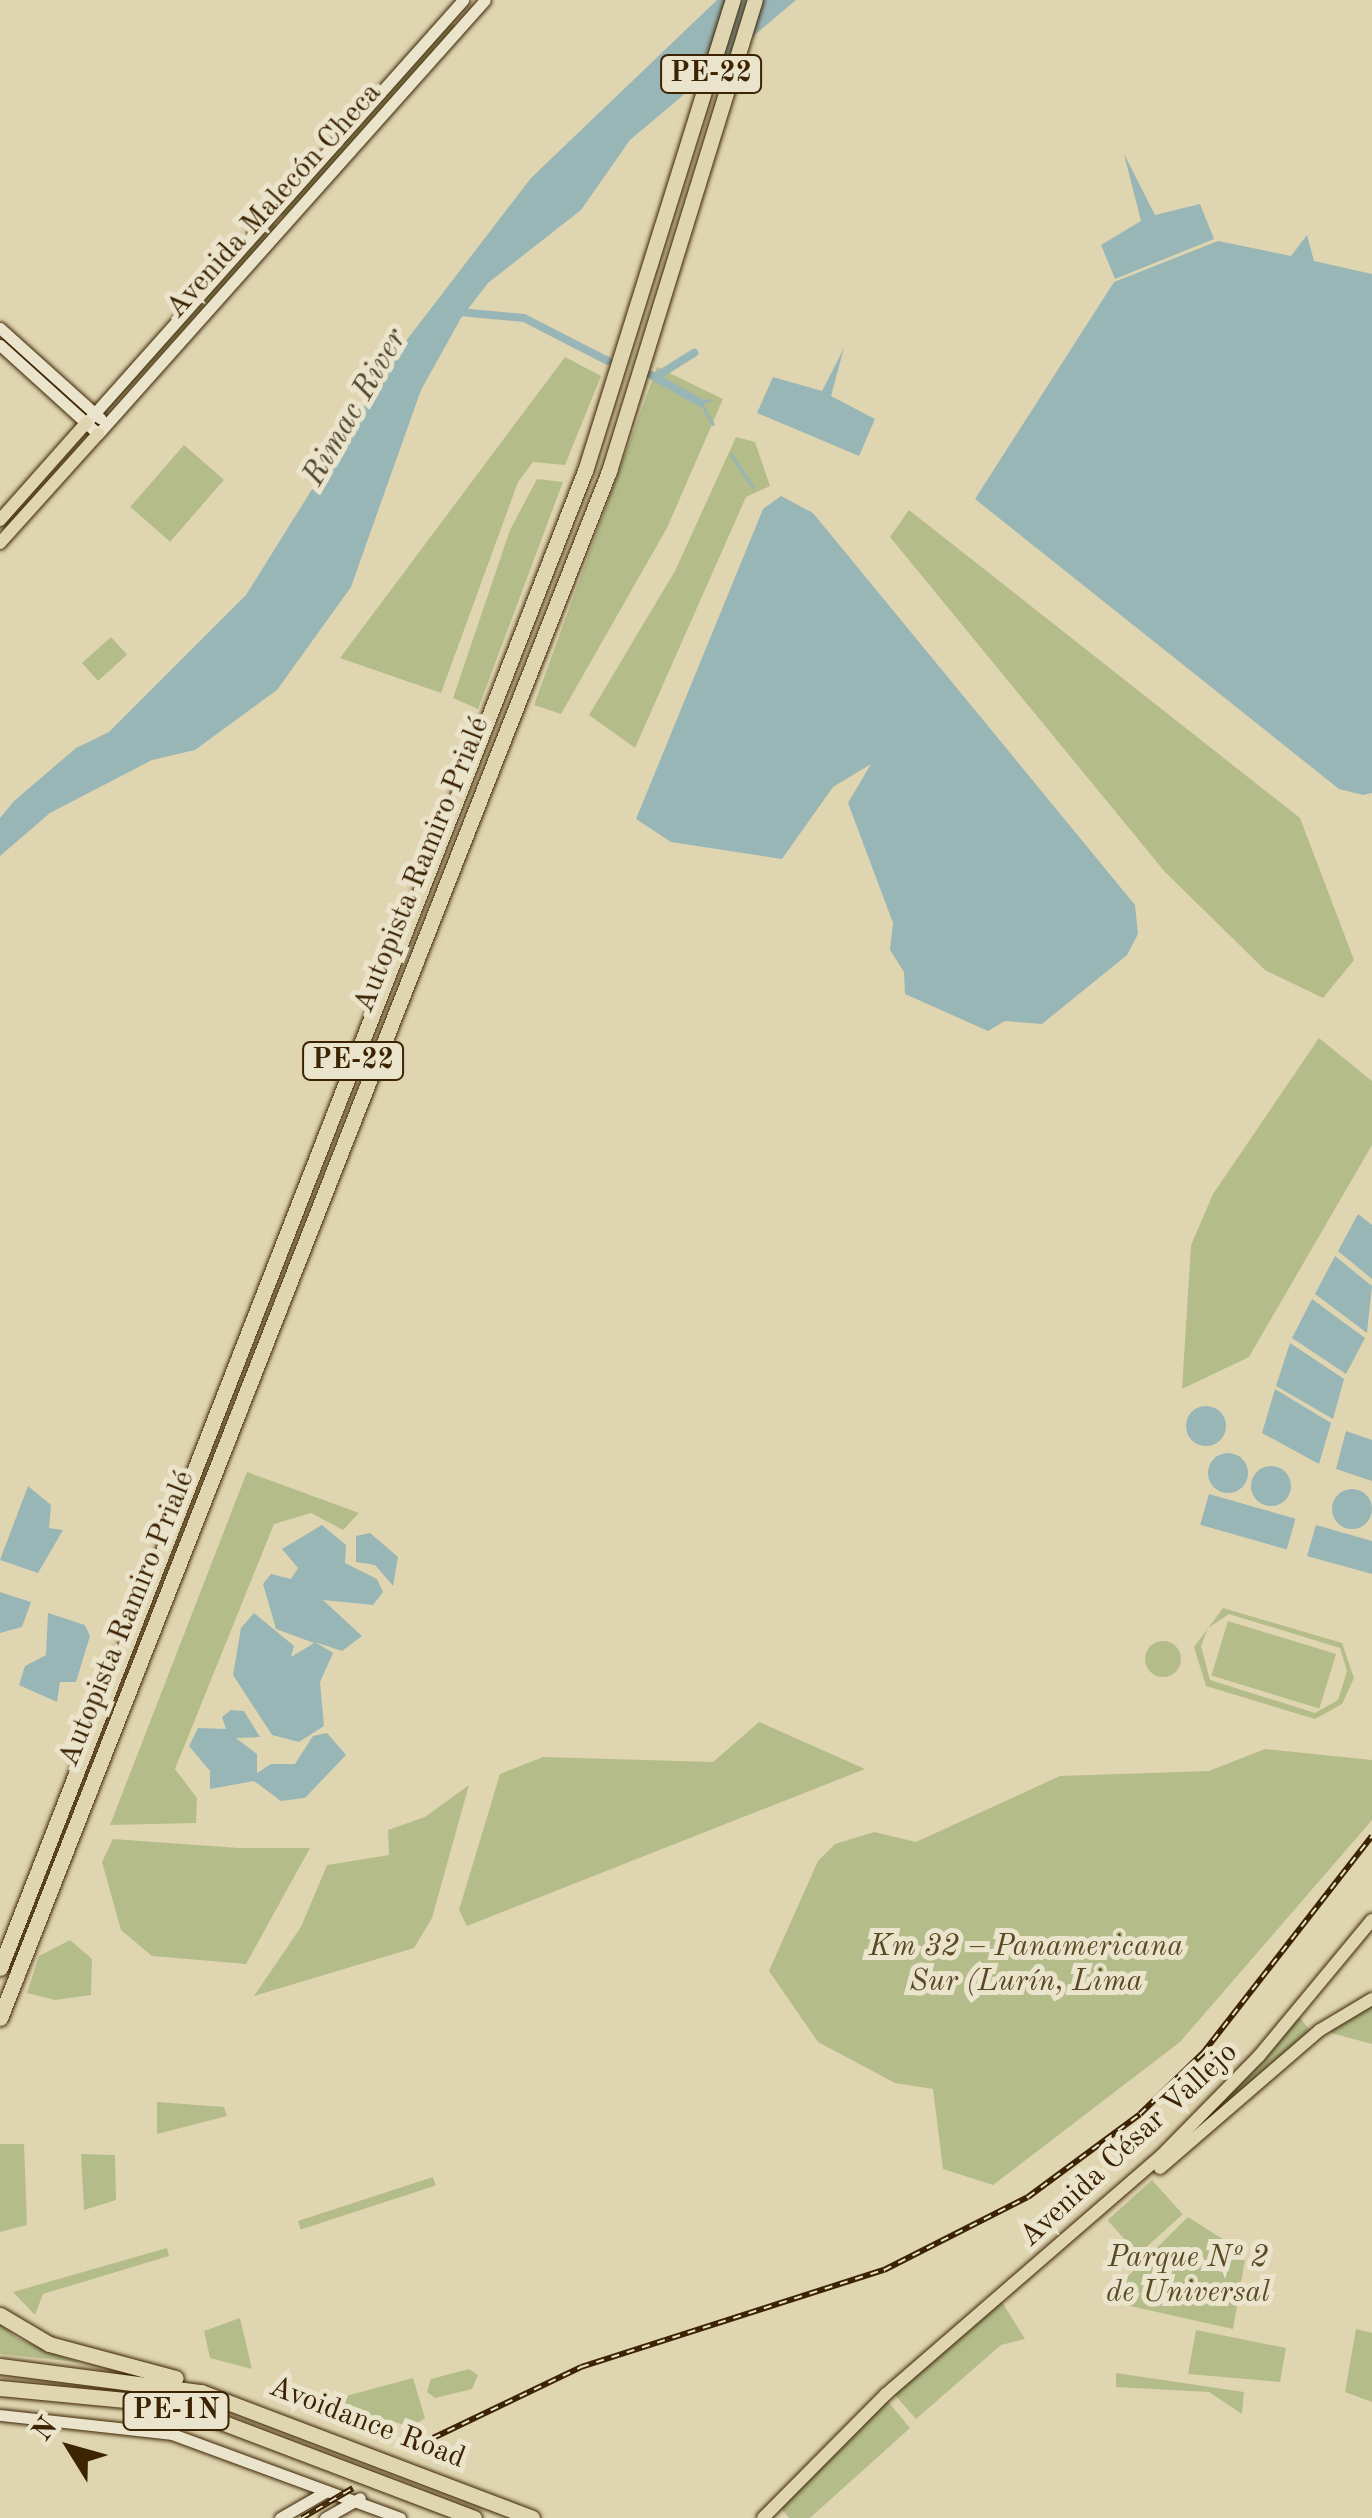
<!DOCTYPE html>
<meta charset="utf-8">
<style>
body{margin:0}
#map{position:relative;width:1372px;height:2518px;overflow:hidden;background:#e0d5b1;font-family:"Old Standard TT",serif}
div>[style]{position:absolute}
.green>*{inset:0;background:#b4bd8a;transform-origin:0 0}
.round{border-radius:50%}
.water>*{inset:0;background:#99b6b6;transform-origin:0 0}
.stream>*{height:2.5px;margin:-1.25px;padding:0 1.25px;transform-origin:1.25px;border-radius:1.25px;background:#99b6b6}
.canal>*{height:8px;margin:-4px;padding:0 4px;transform-origin:4px;border-radius:4px;background:#99b6b6}
.roads{filter:drop-shadow(0 0 2px #3c2302) drop-shadow(0 0 2px #3c2302)}
.secondary>*{height:11px;margin:-5.5px;padding:0 5.5px;transform-origin:5.5px;border-radius:5.5px;background:#ebe4cc}
.primary>*{height:12px;margin:-6px;padding:0 6px;transform-origin:6px;border-radius:6px;background:#e0d5b1}
.highway>*{height:15px;margin:-7.5px;padding:0 7.5px;transform-origin:7.5px;border-radius:7.5px;background:#e0d5b1}
.rail>*{height:6px;margin-top:-3px;transform-origin:0;background:repeating-linear-gradient(90deg,#ebe4cc 0 8px,#3c2302 0 16px);box-sizing:border-box;border-block:2px solid #3c2302}
span{translate:-50% -50%;white-space:nowrap;text-align:center;line-height:1.15;-webkit-text-stroke:10px #ebe4cc;paint-order:stroke}
.shield-label span{padding:2px 8px;background:#ebe4cc;border:2px solid;border-radius:8px;-webkit-text-stroke-width:0}
.shield-label{font-size:28px;color:#3c2302;font-weight:700}
.street-label{font-size:30px;color:#3c2302}
.park-label{font-size:30px;color:#5a4a24;font-style:italic}
.water-label{font-size:32px;color:#53482f;font-style:italic}
.north{position:absolute;left:20px;top:2398px;width:100px;height:100px;-webkit-text-stroke:8px #ebe4cc;paint-order:stroke;rotate:307deg;font-size:28px;font-weight:700;line-height:40px;text-align:center;color:#3c2302}
.north::after{content:'';display:block;margin:auto;width:35px;height:45px;background:#3c2302;clip-path:polygon(50% 0,100% 100%,50% 72%,0 100%)}
</style>
<div id="map">
<div class="green">
<div style="clip-path:polygon(448px 21px,455px 26px,286px 219px,277px 212px)"></div>
<div style="clip-path:polygon(271px 220px,278px 227px,105px 414px,104px 410px)"></div>
<div style="clip-path:polygon(565px 357px,601px 376px,565px 465px,533px 462px,518px 482px,441px 693px,340px 658px)"></div>
<div style="clip-path:polygon(657px 367px,723px 399px,667px 528px,561px 714px,534px 705px)"></div>
<div style="clip-path:polygon(736px 437px,755px 442px,770px 486px,746px 497px,635px 748px,589px 715px,675px 571px)"></div>
<div style="left:184px;top:445px;width:53px;height:82px;rotate:41deg"></div>
<div style="clip-path:polygon(537px 479px,563px 482px,478px 709px,453px 698px,510px 530px)"></div>
<div style="clip-path:polygon(909px 510px,1300px 818px,1354px 960px,1323px 998px,1265px 970px,1165px 872px,890px 537px)"></div>
<div style="left:111px;top:637px;width:24px;height:39px;rotate:48deg"></div>
<div style="clip-path:polygon(1319px 1038px,1372px 1081px,1372px 1145px,1249px 1357px,1182px 1389px,1191px 1245px,1213px 1194px)"></div>
<div style="clip-path:polygon(247px 1472px,359px 1513px,343px 1530px,311px 1513px,274px 1524px,175px 1769px,197px 1798px,196px 1823px,110px 1825px)"></div>
<div style="clip-path:polygon(evenodd,1223px 1608px,1342px 1643px,1354px 1678px,1342px 1704px,1315px 1719px,1206px 1686px,1194px 1647px,1223px 1608px,1229px 1614px,1340px 1648px,1347px 1671px,1338px 1700px,1315px 1713px,1210px 1680px,1201px 1646px,1208px 1628px,1229px 1614px)"></div>
<div style="left:1228px;top:1621px;width:113px;height:57px;rotate:17deg"></div>
<div class="round" style="left:1145px;top:1641px;width:36px;height:36px"></div>
<div style="clip-path:polygon(759px 1722px,865px 1769px,467px 1926px,459px 1910px,500px 1774px,543px 1757px,713px 1762px)"></div>
<div style="clip-path:polygon(1265px 1749px,1372px 1760px,1372px 1820px,1180px 2042px,993px 2185px,943px 2169px,933px 2089px,895px 2083px,818px 2042px,769px 1971px,818px 1861px,835px 1844px,874px 1832px,916px 1842px,1060px 1776px,1209px 1771px)"></div>
<div style="clip-path:polygon(469px 1785px,432px 1918px,414px 1948px,254px 1996px,301px 1927px,327px 1865px,389px 1855px,388px 1830px,425px 1817px)"></div>
<div style="clip-path:polygon(113px 1839px,239px 1848px,310px 1848px,246px 1964px,152px 1956px,121px 1930px,102px 1862px)"></div>
<div style="clip-path:polygon(70px 1940px,92px 1959px,91px 1995px,55px 2000px,27px 1993px,39px 1956px)"></div>
<div style="clip-path:polygon(1372px 2005px,1372px 2044px,1331px 2033px,1330px 2029px)"></div>
<div style="clip-path:polygon(1298px 2016px,1311px 2031px,1198px 2130px,1195px 2128px)"></div>
<div style="clip-path:polygon(157px 2102px,224px 2107px,227px 2116px,157px 2134px)"></div>
<div style="clip-path:polygon(0 2144px,24px 2144px,27px 2225px,0 2232px)"></div>
<div style="clip-path:polygon(81px 2154px,115px 2155px,116px 2200px,84px 2210px)"></div>
<div style="left:433px;top:2177px;width:9px;height:142px;rotate:72deg"></div>
<div style="left:1152px;top:2180px;width:46px;height:60px;rotate:48deg"></div>
<div style="clip-path:polygon(1188px 2217px,1246px 2254px,1233px 2329px,1130px 2306px,1110px 2294px)"></div>
<div style="clip-path:polygon(167px 2248px,169px 2256px,43px 2294px,35px 2315px,13px 2292px)"></div>
<div style="clip-path:polygon(1002px 2302px,1025px 2339px,1001px 2345px,916px 2419px,893px 2393px)"></div>
<div style="clip-path:polygon(240px 2318px,252px 2369px,210px 2358px,204px 2331px)"></div>
<div style="clip-path:polygon(0 2324px,17px 2338px,77px 2362px,0 2354px)"></div>
<div style="clip-path:polygon(1356px 2329px,1372px 2333px,1372px 2402px,1345px 2392px)"></div>
<div style="clip-path:polygon(1196px 2330px,1286px 2348px,1280px 2382px,1188px 2374px)"></div>
<div style="clip-path:polygon(469px 2369px,478px 2375px,472px 2389px,435px 2398px,427px 2392px,431px 2379px)"></div>
<div style="clip-path:polygon(1116px 2373px,1244px 2392px,1242px 2414px,1209px 2392px,1116px 2387px)"></div>
<div style="clip-path:polygon(413px 2378px,425px 2418px,412px 2427px,344px 2408px,342px 2397px)"></div>
<div style="clip-path:polygon(886px 2399px,910px 2428px,810px 2518px,789px 2518px,780px 2507px)"></div>
</div>
<div class="water">
<div style="clip-path:polygon(717px 0,796px 0,630px 140px,581px 210px,488px 283px,461px 318px,421px 390px,351px 587px,277px 690px,195px 750px,152px 760px,50px 813px,0 856px,0 818px,14px 801px,76px 748px,109px 732px,246px 595px,399px 350px,531px 178px)"></div>
<div style="clip-path:polygon(1124px 154px,1155px 215px,1200px 204px,1214px 239px,1115px 279px,1101px 245px,1141px 221px)"></div>
<div style="clip-path:polygon(1307px 235px,1314px 261px,1372px 274px,1372px 793px,1363px 795px,1339px 789px,975px 499px,1114px 282px,1218px 241px,1291px 256px)"></div>
<div style="clip-path:polygon(844px 348px,831px 396px,875px 419px,859px 456px,757px 413px,773px 377px,822px 391px)"></div>
<div style="clip-path:polygon(781px 496px,813px 513px,1135px 905px,1138px 934px,1127px 955px,1042px 1024px,1005px 1021px,988px 1031px,905px 994px,904px 972px,890px 950px,893px 923px,848px 803px,871px 764px,833px 787px,782px 859px,671px 842px,636px 819px,763px 509px)"></div>
<div style="clip-path:polygon(1358px 1214px,1372px 1225px,1372px 1279px,1338px 1251px)"></div>
<div style="clip-path:polygon(1335px 1256px,1372px 1286px,1367px 1333px,1315px 1294px)"></div>
<div style="clip-path:polygon(1312px 1299px,1365px 1338px,1346px 1374px,1292px 1338px)"></div>
<div style="clip-path:polygon(1290px 1343px,1344px 1379px,1333px 1419px,1276px 1386px)"></div>
<div style="clip-path:polygon(1275px 1389px,1331px 1423px,1319px 1464px,1262px 1433px)"></div>
<div class="round" style="left:1186px;top:1406px;width:40px;height:40px"></div>
<div style="clip-path:polygon(1346px 1431px,1372px 1440px,1372px 1481px,1336px 1469px)"></div>
<div class="round" style="left:1208px;top:1453px;width:40px;height:40px"></div>
<div class="round" style="left:1251px;top:1466px;width:40px;height:40px"></div>
<div style="clip-path:polygon(28px 1486px,51px 1505px,49px 1528px,63px 1530px,38px 1573px,0 1560px)"></div>
<div class="round" style="left:1332px;top:1489px;width:40px;height:40px"></div>
<div style="left:1209px;top:1494px;width:90px;height:32px;rotate:16deg"></div>
<div style="clip-path:polygon(322px 1525px,346px 1545px,345px 1563px,377px 1579px,383px 1592px,373px 1605px,323px 1600px,362px 1636px,342px 1651px,315px 1642px,333px 1653px,320px 1682px,324px 1726px,299px 1742px,272px 1735px,233px 1675px,241px 1628px,254px 1613px,294px 1646px,291px 1657px,314px 1643px,276px 1629px,263px 1584px,271px 1574px,291px 1579px,298px 1568px,282px 1549px)"></div>
<div style="clip-path:polygon(1316px 1525px,1372px 1541px,1372px 1574px,1307px 1556px)"></div>
<div style="clip-path:polygon(370px 1533px,398px 1557px,393px 1586px,375px 1565px,356px 1562px,356px 1536px)"></div>
<div style="clip-path:polygon(0 1592px,31px 1602px,22px 1627px,0 1633px)"></div>
<div style="clip-path:polygon(48px 1613px,85px 1625px,90px 1636px,76px 1682px,60px 1682px,57px 1702px,19px 1685px,25px 1666px,46px 1655px)"></div>
<div style="clip-path:polygon(231px 1710px,244px 1711px,260px 1737px,236px 1738px,257px 1754px,257px 1773px,271px 1764px,295px 1764px,313px 1736px,327px 1733px,346px 1755px,305px 1798px,281px 1801px,254px 1781px,210px 1789px,210px 1771px,189px 1746px,198px 1728px,226px 1729px,222px 1717px)"></div>
</div>
<div class="stream">
<div style="left:711px;top:400px;width:10px;rotate:163deg"></div>
<div style="left:701px;top:403px;width:24px;rotate:60deg"></div>
<div style="left:731px;top:454px;width:40px;rotate:56deg"></div>
</div>
<div class="canal">
<div style="left:459px;top:312px;width:65px;rotate:5.3deg"></div>
<div style="left:524px;top:318px;width:94px;rotate:27.1deg"></div>
<div style="left:651px;top:375px;width:57px;rotate:29.2deg"></div>
<div style="left:657px;top:376px;width:44px;rotate:-31.9deg"></div>
</div>
<div class="roads">
<div class="secondary">
<div style="left:0;top:328px;width:135px;rotate:42deg"></div>
<div style="left:0;top:345px;width:132px;rotate:42.2deg"></div>
<div style="left:98px;top:434px;width:581px;rotate:-48.28deg"></div>
<div style="left:86px;top:423px;width:567px;rotate:-48.29deg"></div>
<div style="left:0;top:2415px;width:173px;rotate:6.3deg"></div>
<div style="left:172px;top:2434px;width:243px;rotate:20.2deg"></div>
<div style="left:280px;top:2518px;width:54px;rotate:-29.9deg"></div>
<div style="left:325px;top:2518px;width:40px;rotate:-29.7deg"></div>
</div>
<div class="primary">
<div style="left:0;top:520px;width:130px;rotate:-48.4deg"></div>
<div style="left:0;top:543px;width:147px;rotate:-48deg"></div>
<div style="left:1160px;top:2168px;width:211px;rotate:-40.8deg"></div>
<div style="left:1320px;top:2030px;width:61px;rotate:-30.8deg"></div>
<div style="left:763px;top:2518px;width:175px;rotate:-45.2deg"></div>
<div style="left:886px;top:2394px;width:364px;rotate:-40.9deg"></div>
<div style="left:1161px;top:2156px;width:140px;rotate:-45.6deg"></div>
<div style="left:1259px;top:2056px;width:177px;rotate:-50.3deg"></div>
</div>
<div class="highway">
<div style="left:0;top:1968px;width:1607px;rotate:-68.66deg"></div>
<div style="left:585px;top:471px;width:494px;rotate:-72.6deg"></div>
<div style="left:0;top:2018px;width:1663px;rotate:-68.51deg"></div>
<div style="left:609px;top:471px;width:493px;rotate:-72.8deg"></div>
<div style="left:0;top:2315px;width:57px;rotate:30.6deg"></div>
<div style="left:49px;top:2344px;width:131px;rotate:15deg"></div>
<div style="left:0;top:2366px;width:203px;rotate:7.4deg"></div>
<div style="left:201px;top:2392px;width:354px;rotate:20.8deg"></div>
<div style="left:0;top:2388px;width:126px;rotate:5.5deg"></div>
<div style="left:125px;top:2400px;width:93px;rotate:12.4deg"></div>
<div style="left:216px;top:2420px;width:276px;rotate:20.8deg"></div>
</div>
</div>
<div class="rail">
<div style="left:433px;top:2438px;width:164px;rotate:-25.6deg"></div>
<div style="left:581px;top:2367px;width:318px;rotate:-17.8deg"></div>
<div style="left:884px;top:2270px;width:161px;rotate:-26.9deg"></div>
<div style="left:1028px;top:2197px;width:139px;rotate:-36.5deg"></div>
<div style="left:1140px;top:2114px;width:88px;rotate:-44.1deg"></div>
<div style="left:1203px;top:2053px;width:275px;rotate:-52.1deg"></div>
<div style="left:302px;top:2518px;width:59px;rotate:-30.5deg"></div>
</div>
<div class="shield-label">
<span style="left:711px;top:74px">PE-22</span>
<span style="left:353px;top:1061px">PE-22</span>
<span style="left:176px;top:2411px">PE-1N</span>
</div>
<div class="street-label">
<span style="left:274px;top:201px;rotate:-48deg">Avenida Malecón Checa</span>
<span style="left:422px;top:865px;rotate:-68deg">Autopista Ramiro Prialé</span>
<span style="left:127px;top:1619px;rotate:-68deg">Autopista Ramiro Prialé</span>
<span style="left:1129px;top:2145px;rotate:-43deg">Avenida César Vallejo</span>
<span style="left:367px;top:2423px;rotate:21deg">Avoidance Road</span>
</div>
<div class="park-label">
<span style="left:1026px;top:1964px">Km 32 – Panamericana<br>Sur (Lurín, Lima</span>
<span style="left:1188px;top:2275px">Parque Nº 2<br>de Universal</span>
</div>
<div class="water-label">
<span style="left:356px;top:408px;rotate:-60deg">Rimac River</span>
</div>
<div class="north">N</div>
</div>
